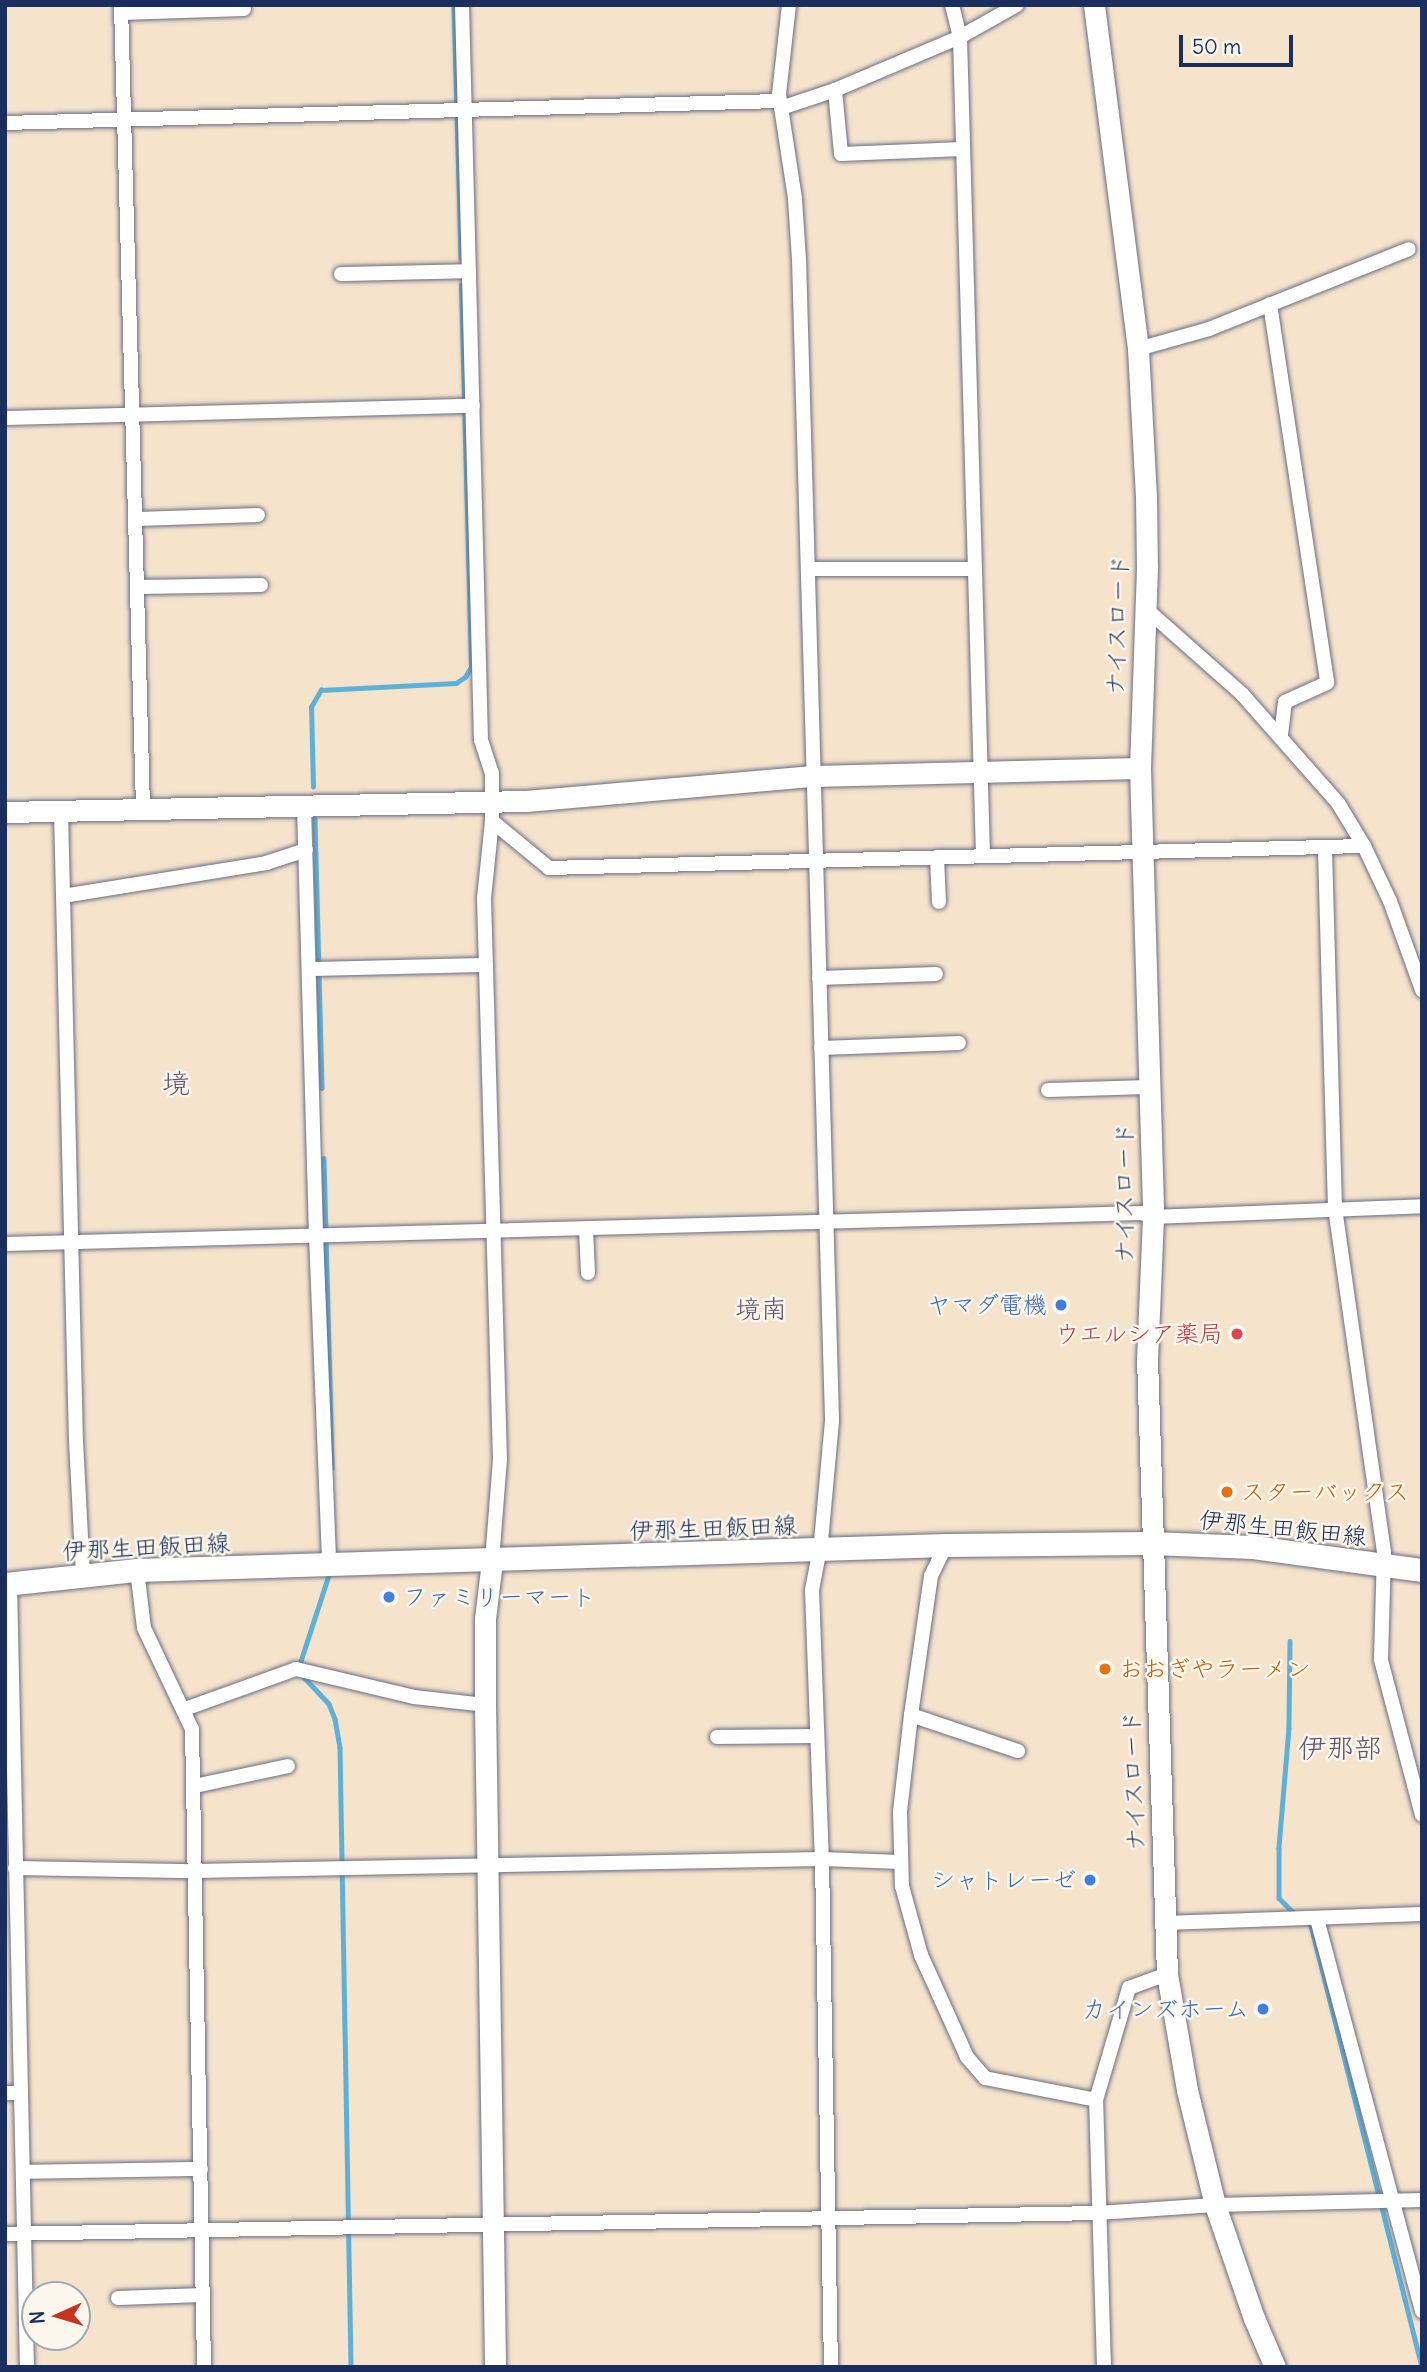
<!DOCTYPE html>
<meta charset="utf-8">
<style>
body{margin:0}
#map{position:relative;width:1427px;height:2372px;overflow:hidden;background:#f6e3cb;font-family:Delius,"Klee One",sans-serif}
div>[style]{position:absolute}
.stream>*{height:4.5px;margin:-2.25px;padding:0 2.25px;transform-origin:2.25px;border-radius:2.25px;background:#5db1d9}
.roads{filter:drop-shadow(0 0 2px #686e84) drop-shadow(0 0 2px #686e84)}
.street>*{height:14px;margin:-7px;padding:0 7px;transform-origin:7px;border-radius:7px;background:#fff}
.secondary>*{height:21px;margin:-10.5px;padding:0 10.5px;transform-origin:10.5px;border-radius:10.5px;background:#fff}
.primary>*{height:23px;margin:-11.5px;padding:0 11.5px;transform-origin:11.5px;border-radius:11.5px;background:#fff}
.dots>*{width:19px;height:19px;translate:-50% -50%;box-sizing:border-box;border:4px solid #fbf7ec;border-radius:50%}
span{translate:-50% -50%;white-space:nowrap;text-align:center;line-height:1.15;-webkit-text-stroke:5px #fbf7ec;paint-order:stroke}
.street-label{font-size:24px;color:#1b2f5e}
.shop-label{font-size:24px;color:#366cbe}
.right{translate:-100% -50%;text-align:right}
.left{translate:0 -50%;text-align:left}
.health-label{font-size:24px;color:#be3a42}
.food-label{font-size:24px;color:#c56008}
.neighbourhood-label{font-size:26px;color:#635570}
.quarter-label{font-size:28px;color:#635570}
.frame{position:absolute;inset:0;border:7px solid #1b2f5e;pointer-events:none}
.north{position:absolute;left:21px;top:2281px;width:70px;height:70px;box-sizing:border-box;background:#fbf7ec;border:2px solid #a1a7b3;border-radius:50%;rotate:266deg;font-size:19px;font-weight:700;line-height:28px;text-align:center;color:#1b2f5e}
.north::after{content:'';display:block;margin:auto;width:24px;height:32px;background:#c8321e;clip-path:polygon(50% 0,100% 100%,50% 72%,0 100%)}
.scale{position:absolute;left:1179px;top:35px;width:114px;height:32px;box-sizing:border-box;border:4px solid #1b2f5e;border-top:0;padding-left:9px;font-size:21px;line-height:24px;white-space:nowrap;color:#1b2f5e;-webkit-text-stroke:5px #fbf7ec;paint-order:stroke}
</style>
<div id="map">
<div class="stream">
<div style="left:454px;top:5px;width:253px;rotate:88.4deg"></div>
<div style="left:313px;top:787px;width:80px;rotate:-91.4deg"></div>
<div style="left:311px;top:707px;width:20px;rotate:-60deg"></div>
<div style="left:321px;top:690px;width:135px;rotate:-3deg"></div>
<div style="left:456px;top:683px;width:11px;rotate:-34deg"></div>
<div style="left:465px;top:677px;width:12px;rotate:-59deg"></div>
<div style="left:471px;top:667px;width:382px;rotate:-91.5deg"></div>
<div style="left:315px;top:819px;width:269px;rotate:88.5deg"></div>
<div style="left:324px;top:1158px;width:310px;rotate:88.5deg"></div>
<div style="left:1290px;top:1641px;width:87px;rotate:90.7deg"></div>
<div style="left:1289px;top:1728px;width:120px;rotate:94.8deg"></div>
<div style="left:1279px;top:1848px;width:50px;rotate:90deg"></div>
<div style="left:1279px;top:1898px;width:21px;rotate:45deg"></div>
<div style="left:299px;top:1666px;width:94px;rotate:-72deg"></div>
<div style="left:303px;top:1676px;width:38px;rotate:47deg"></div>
<div style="left:329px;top:1704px;width:16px;rotate:68deg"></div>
<div style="left:335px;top:1719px;width:29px;rotate:80deg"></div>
<div style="left:340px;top:1748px;width:619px;rotate:88.98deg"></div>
<div style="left:1307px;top:1922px;width:5px;rotate:37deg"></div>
<div style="left:1311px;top:1925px;width:455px;rotate:75.9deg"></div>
</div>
<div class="roads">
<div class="street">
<div style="left:121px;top:5px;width:803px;rotate:88.43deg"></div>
<div style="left:462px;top:5px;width:735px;rotate:88.52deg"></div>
<div style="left:481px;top:740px;width:35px;rotate:72deg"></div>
<div style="left:492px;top:773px;width:48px;rotate:90deg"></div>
<div style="left:492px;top:821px;width:74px;rotate:39.5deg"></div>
<div style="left:549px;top:868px;width:815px;rotate:-1.55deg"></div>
<div style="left:789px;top:5px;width:90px;rotate:96.4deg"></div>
<div style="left:779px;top:94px;width:106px;rotate:81.3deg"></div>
<div style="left:795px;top:199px;width:60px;rotate:86.2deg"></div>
<div style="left:799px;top:259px;width:1162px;rotate:88.37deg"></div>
<div style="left:832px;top:1421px;width:122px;rotate:95.2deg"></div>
<div style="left:821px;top:1543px;width:48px;rotate:100.8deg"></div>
<div style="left:812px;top:1590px;width:269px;rotate:87.9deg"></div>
<div style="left:822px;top:1859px;width:508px;rotate:88.99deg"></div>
<div style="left:952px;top:5px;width:33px;rotate:76deg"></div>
<div style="left:960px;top:37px;width:819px;rotate:88.39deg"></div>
<div style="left:121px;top:13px;width:123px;rotate:-1.9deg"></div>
<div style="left:835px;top:90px;width:64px;rotate:84.6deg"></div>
<div style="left:841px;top:154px;width:122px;rotate:-2.3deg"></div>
<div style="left:781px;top:108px;width:57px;rotate:-18.4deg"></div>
<div style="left:835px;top:90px;width:136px;rotate:-23deg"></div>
<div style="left:960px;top:37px;width:65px;rotate:-29.3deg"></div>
<div style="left:5px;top:123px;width:775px;rotate:-1.63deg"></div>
<div style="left:341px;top:274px;width:128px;rotate:-1.3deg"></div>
<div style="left:1270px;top:304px;width:383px;rotate:81.4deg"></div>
<div style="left:1327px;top:683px;width:46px;rotate:155.7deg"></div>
<div style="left:1285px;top:702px;width:32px;rotate:97deg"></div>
<div style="left:1138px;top:349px;width:74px;rotate:-15.7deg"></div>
<div style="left:1209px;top:329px;width:215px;rotate:-21.8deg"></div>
<div style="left:5px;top:418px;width:468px;rotate:-1.5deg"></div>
<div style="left:137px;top:519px;width:121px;rotate:-1.9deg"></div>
<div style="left:808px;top:569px;width:167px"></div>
<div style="left:138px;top:587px;width:123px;rotate:-0.9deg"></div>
<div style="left:1146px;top:609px;width:128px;rotate:41.5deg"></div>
<div style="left:1242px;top:694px;width:145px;rotate:48.6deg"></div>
<div style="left:1338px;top:803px;width:50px;rotate:58.8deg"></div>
<div style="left:1364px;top:846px;width:61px;rotate:64.7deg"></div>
<div style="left:1390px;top:901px;width:95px;rotate:70.2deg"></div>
<div style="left:304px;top:806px;width:429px;rotate:88.4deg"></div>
<div style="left:316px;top:1235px;width:330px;rotate:87.7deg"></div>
<div style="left:61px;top:811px;width:630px;rotate:88.64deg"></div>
<div style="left:76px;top:1441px;width:134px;rotate:87deg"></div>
<div style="left:492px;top:821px;width:77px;rotate:95.9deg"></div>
<div style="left:484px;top:898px;width:561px;rotate:88.37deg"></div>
<div style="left:500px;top:1459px;width:102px;rotate:94.5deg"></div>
<div style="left:1325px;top:850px;width:358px;rotate:88.4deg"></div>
<div style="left:1335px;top:1208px;width:347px;rotate:81.9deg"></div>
<div style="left:1384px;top:1552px;width:108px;rotate:91.6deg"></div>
<div style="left:1381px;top:1660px;width:160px;rotate:75.2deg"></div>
<div style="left:937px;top:857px;width:45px;rotate:87.5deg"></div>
<div style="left:63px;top:896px;width:206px;rotate:-9.2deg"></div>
<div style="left:266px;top:863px;width:42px;rotate:-18deg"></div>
<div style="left:310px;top:969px;width:176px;rotate:-1.3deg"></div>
<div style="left:819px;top:978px;width:117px;rotate:-2deg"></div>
<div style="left:821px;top:1048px;width:138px;rotate:-2.1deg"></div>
<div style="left:1048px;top:1090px;width:101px;rotate:-1.7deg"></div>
<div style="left:586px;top:1229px;width:44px;rotate:87.4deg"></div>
<div style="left:5px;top:1244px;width:1136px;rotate:-1.56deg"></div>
<div style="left:1141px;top:1213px;width:13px;rotate:18deg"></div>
<div style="left:1153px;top:1217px;width:269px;rotate:-2.3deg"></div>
<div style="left:946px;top:1545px;width:34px;rotate:116deg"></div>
<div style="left:931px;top:1576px;width:140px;rotate:98.2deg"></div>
<div style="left:911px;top:1715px;width:98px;rotate:96.5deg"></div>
<div style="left:900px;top:1812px;width:74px;rotate:88.5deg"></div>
<div style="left:902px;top:1886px;width:72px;rotate:74.6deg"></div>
<div style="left:921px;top:1955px;width:112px;rotate:65.7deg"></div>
<div style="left:967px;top:2057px;width:28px;rotate:49deg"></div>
<div style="left:985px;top:2078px;width:113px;rotate:11.2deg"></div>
<div style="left:137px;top:1570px;width:58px;rotate:83.1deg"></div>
<div style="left:144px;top:1628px;width:112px;rotate:64.6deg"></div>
<div style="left:192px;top:1729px;width:638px;rotate:88.92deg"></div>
<div style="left:10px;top:1584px;width:783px;rotate:88.76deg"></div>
<div style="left:185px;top:1709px;width:118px;rotate:-19.8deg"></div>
<div style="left:296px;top:1669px;width:121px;rotate:13.3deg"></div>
<div style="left:414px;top:1697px;width:71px;rotate:6.4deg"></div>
<div style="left:911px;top:1715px;width:113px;rotate:18.6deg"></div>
<div style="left:717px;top:1737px;width:100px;rotate:-0.6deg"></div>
<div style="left:195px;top:1786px;width:95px;rotate:-12.1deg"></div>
<div style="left:15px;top:1868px;width:180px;rotate:1deg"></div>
<div style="left:195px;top:1871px;width:627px;rotate:-1.1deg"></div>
<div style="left:822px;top:1859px;width:78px;rotate:2.2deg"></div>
<div style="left:1317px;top:1919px;width:406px;rotate:75deg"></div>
<div style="left:1164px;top:1923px;width:258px;rotate:-2deg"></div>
<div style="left:5px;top:2093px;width:15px"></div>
<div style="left:23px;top:2172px;width:178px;rotate:-1deg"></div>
<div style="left:5px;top:2234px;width:1093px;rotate:-1.1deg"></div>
<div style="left:1098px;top:2213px;width:117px;rotate:-3.9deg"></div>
<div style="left:1215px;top:2205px;width:207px;rotate:-1.4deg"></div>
<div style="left:118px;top:2298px;width:85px;rotate:-2deg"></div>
<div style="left:1104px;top:2367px;width:267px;rotate:-91.7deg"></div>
<div style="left:1096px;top:2100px;width:117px;rotate:-73.6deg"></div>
<div style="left:1129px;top:1988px;width:40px;rotate:-20.2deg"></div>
</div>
<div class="secondary">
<div style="left:1094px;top:5px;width:347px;rotate:82.7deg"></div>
<div style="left:1138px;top:349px;width:148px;rotate:86.9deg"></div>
<div style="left:1146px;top:497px;width:71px;rotate:89.2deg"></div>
<div style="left:1147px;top:568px;width:200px;rotate:92deg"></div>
<div style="left:1140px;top:768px;width:449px;rotate:88.3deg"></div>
<div style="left:1153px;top:1217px;width:141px;rotate:92.4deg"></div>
<div style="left:1147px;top:1358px;width:616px;rotate:88.14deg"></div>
<div style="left:1167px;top:1974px;width:118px;rotate:80.2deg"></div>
<div style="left:1187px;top:2090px;width:118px;rotate:76.3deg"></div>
<div style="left:1215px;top:2205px;width:120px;rotate:71deg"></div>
<div style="left:1254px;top:2318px;width:53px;rotate:66.8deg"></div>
<div style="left:5px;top:812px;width:521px;rotate:-1.21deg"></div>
<div style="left:526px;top:801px;width:288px;rotate:-5deg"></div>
<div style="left:813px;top:776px;width:327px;rotate:-1.4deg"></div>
<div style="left:492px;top:1561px;width:58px;rotate:96.9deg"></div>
<div style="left:485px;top:1619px;width:86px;rotate:90deg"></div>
<div style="left:485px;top:1705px;width:662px;rotate:89.13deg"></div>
</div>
<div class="primary">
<div style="left:5px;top:1584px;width:133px;rotate:-6.1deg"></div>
<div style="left:137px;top:1570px;width:809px;rotate:-1.77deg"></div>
<div style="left:946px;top:1545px;width:205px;rotate:-0.6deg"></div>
<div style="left:1151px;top:1543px;width:102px;rotate:2.2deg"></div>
<div style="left:1253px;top:1547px;width:171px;rotate:7.8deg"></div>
</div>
</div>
<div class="dots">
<div style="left:1061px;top:1305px;background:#3f7fe0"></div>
<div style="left:1237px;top:1334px;background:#e0444e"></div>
<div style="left:1227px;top:1492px;background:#e8710a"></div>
<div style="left:389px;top:1597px;background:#3f7fe0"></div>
<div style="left:1105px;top:1669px;background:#e8710a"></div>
<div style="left:1090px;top:1880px;background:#3f7fe0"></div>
<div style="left:1263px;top:2009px;background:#3f7fe0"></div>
</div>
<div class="street-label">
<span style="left:1117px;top:625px;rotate:-88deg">ナイスロード</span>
<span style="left:1124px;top:1193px;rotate:-90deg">ナイスロード</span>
<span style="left:713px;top:1528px;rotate:-2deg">伊那生田飯田線</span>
<span style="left:1283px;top:1528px;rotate:6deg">伊那生田飯田線</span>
<span style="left:146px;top:1547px;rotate:-3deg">伊那生田飯田線</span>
<span style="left:1133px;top:1781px;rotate:-92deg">ナイスロード</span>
</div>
<div class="shop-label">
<span class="right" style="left:1047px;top:1305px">ヤマダ電機</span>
<span class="left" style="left:403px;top:1597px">ファミリーマート</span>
<span class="right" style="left:1076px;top:1880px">シャトレーゼ</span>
<span class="right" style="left:1249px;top:2009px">カインズホーム</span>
</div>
<div class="health-label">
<span class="right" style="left:1223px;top:1334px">ウエルシア薬局</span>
</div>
<div class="food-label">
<span class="left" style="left:1241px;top:1492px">スターバックス</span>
<span class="left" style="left:1119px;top:1669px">おおぎやラーメン</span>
</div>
<div class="neighbourhood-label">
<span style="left:761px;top:1309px">境南</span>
</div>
<div class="quarter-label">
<span style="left:176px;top:1083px">境</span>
<span style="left:1340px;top:1748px">伊那部</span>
</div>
<div class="frame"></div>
<div class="north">N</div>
<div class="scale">50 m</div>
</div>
